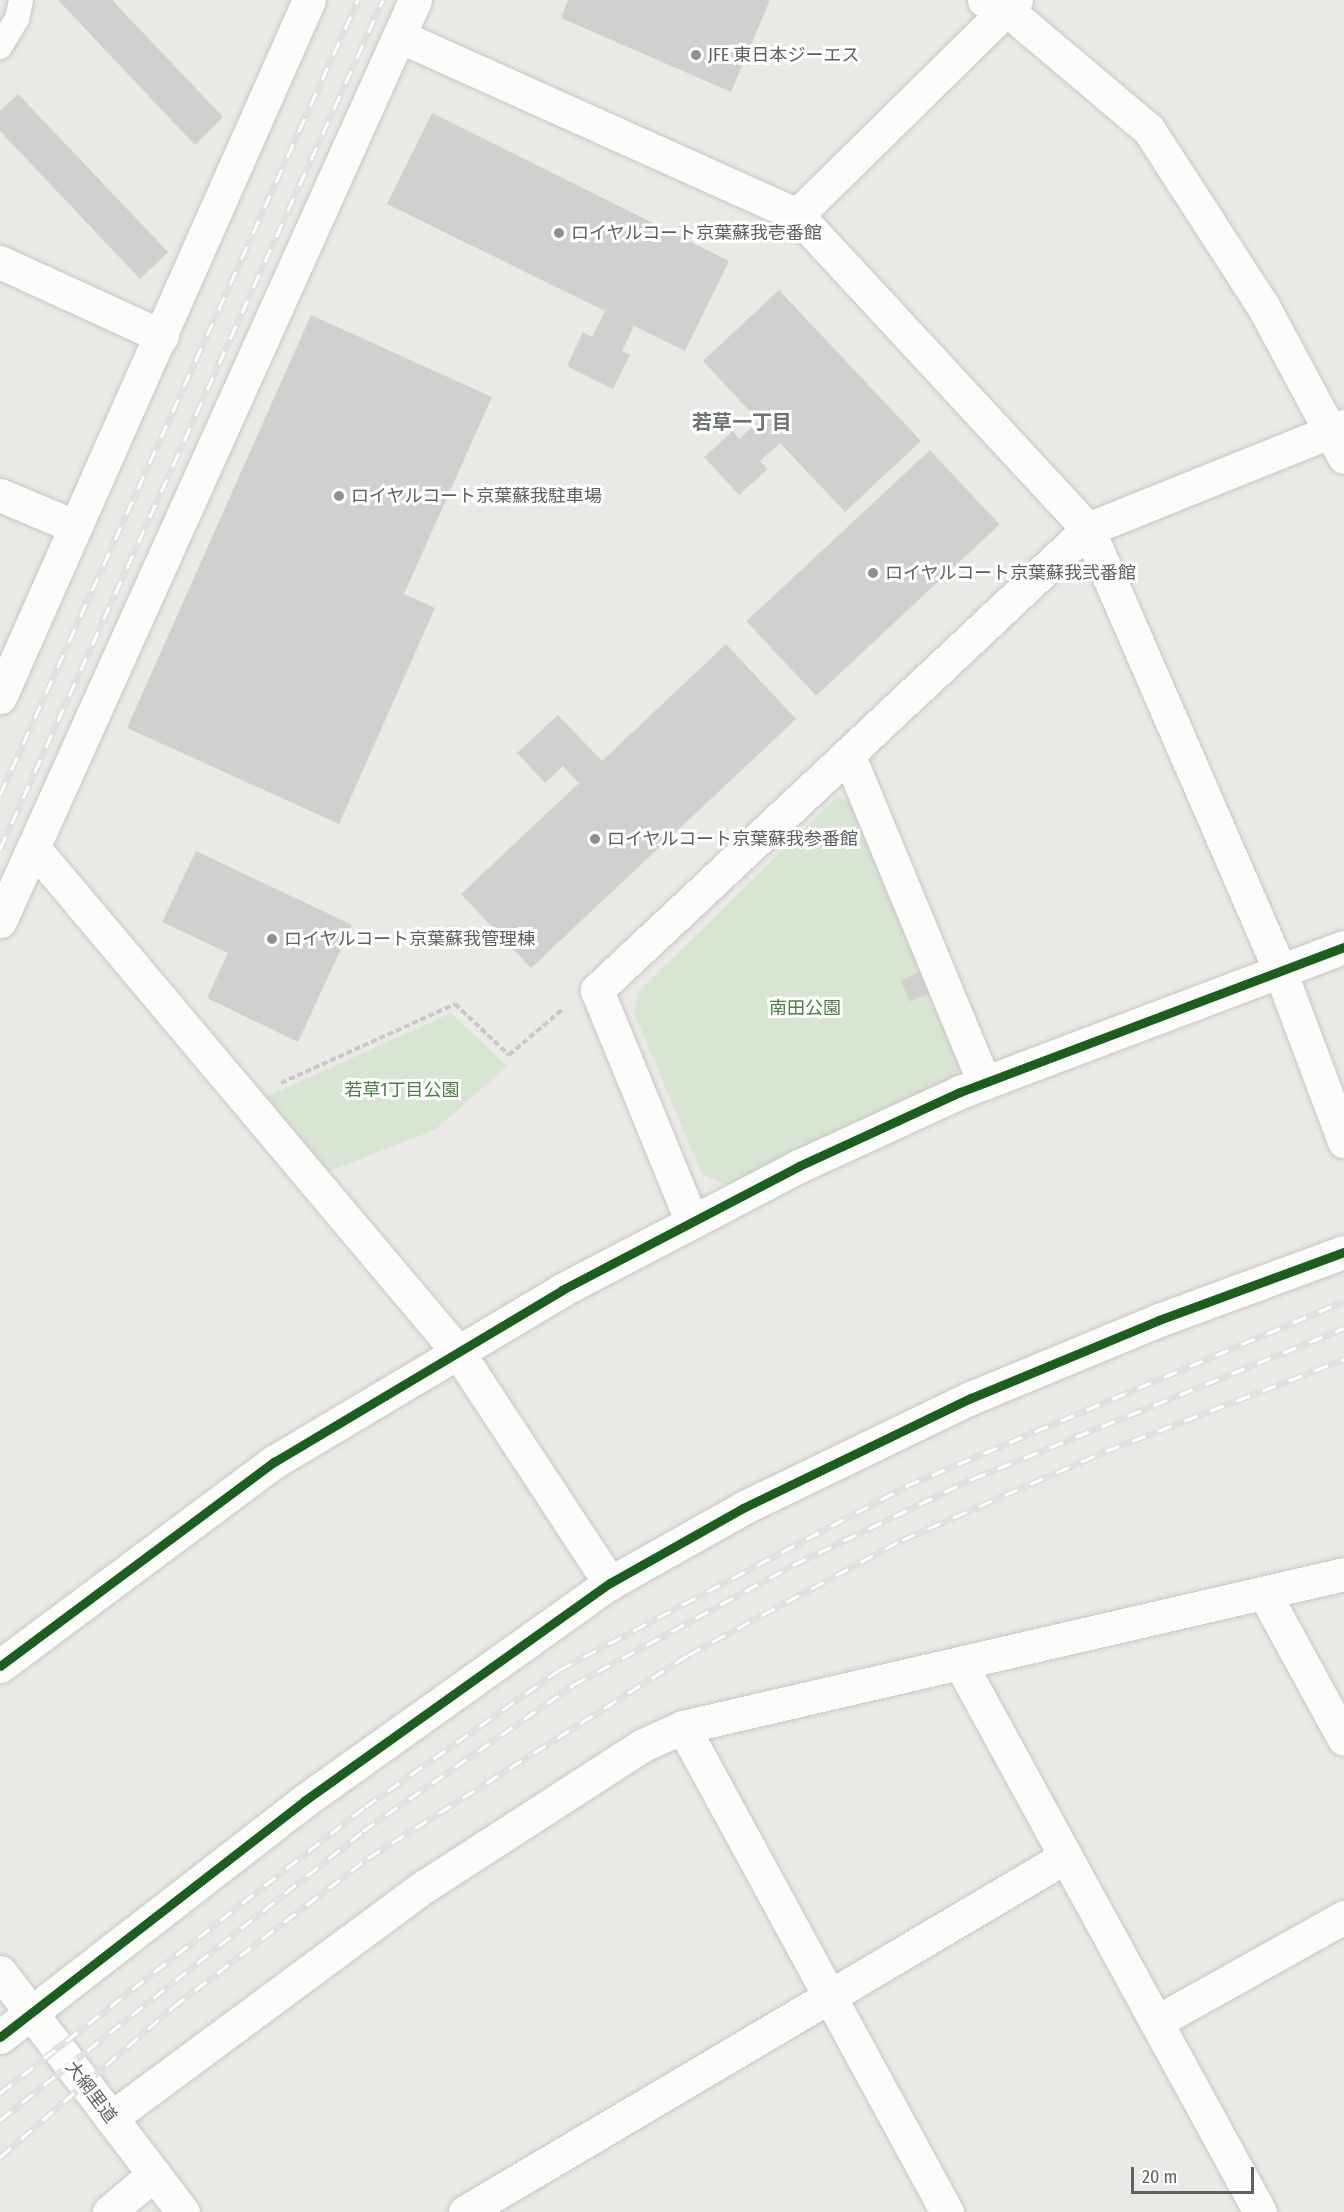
<!DOCTYPE html>
<meta charset="utf-8">
<style>
body{margin:0}
#map{position:relative;width:1344px;height:2212px;overflow:hidden;background:#ebe9e6;font-family:"Fira Sans Condensed","Noto Sans JP",sans-serif}
div>[style]{position:absolute}
.green>*{inset:0;background:#d9e5d3}
.building>*{inset:0;background:#d2d0cf;transform-origin:0 0}
.path>*{height:4px;margin-top:-2px;transform-origin:0;background:repeating-linear-gradient(90deg,#c5cac7 0 6px,transparent 0 9px)}
.roads{filter:drop-shadow(0 0 2px #c7c7c6) drop-shadow(0 0 2px #c7c7c6)}
.lane>*{height:24px;margin:-12px;padding:0 12px;transform-origin:12px;border-radius:12px;background:#fcfcfb}
.street>*{height:33px;margin:-16.5px;padding:0 16.5px;transform-origin:16.5px;border-radius:16.5px;background:#fcfcfb}
.secondary>*{height:33px;margin:-16.5px;padding:0 16.5px;transform-origin:16.5px;border-radius:16.5px;background:#fcfcfb}
.rail>*{height:7px;margin-top:-3.5px;transform-origin:0;background:repeating-linear-gradient(90deg,#fff 0 14px,#e1e1e1 0 28px);box-sizing:border-box;border-block:2px solid #e1e1e1}
.cycleway>*{height:9px;margin:-4.5px;padding:0 4.5px;transform-origin:4.5px;border-radius:4.5px;background:#1b5e20}
.dots>*{width:16px;height:16px;translate:-50% -50%;box-sizing:border-box;border:3px solid #fff;border-radius:50%}
span{translate:-50% -50%;white-space:nowrap;text-align:center;line-height:1.15;-webkit-text-stroke:6px #fff;paint-order:stroke}
.poi-label{font-size:18px;color:#5c6163}
.left{translate:0 -50%;text-align:left}
.park-label{font-size:18px;color:#4b7f3f}
.street-label{font-size:18px;color:#5c6163}
.neighbourhood-label{font-size:20px;color:#6d7375;font-weight:700}
.scale{position:absolute;left:1131px;top:2167px;width:123px;height:27px;box-sizing:border-box;border:3px solid #5c6163;border-top:0;padding-left:8px;font-size:18px;line-height:21px;white-space:nowrap;color:#5c6163;-webkit-text-stroke:4px #fff;paint-order:stroke}
</style>
<div id="map">
<div class="green">
<div style="clip-path:polygon(837px 797px,863px 803px,960px 1051px,957px 1082px,726px 1185px,702px 1175px,634px 1013px,639px 991px)"></div>
<div style="clip-path:polygon(451px 1013px,507px 1066px,436px 1129px,328px 1172px,264px 1098px)"></div>
</div>
<div class="building">
<div style="clip-path:polygon(58px 0,112px 0,223px 117px,195px 145px)"></div>
<div style="clip-path:polygon(568px 0,770px 0,731px 92px,561px 18px)"></div>
<div style="clip-path:polygon(18px 94px,168px 252px,140px 279px,0 131px,0 111px)"></div>
<div style="clip-path:polygon(432px 113px,729px 261px,685px 351px,634px 326px,622px 351px,630px 355px,613px 389px,567px 366px,583px 332px,592px 337px,605px 311px,387px 204px)"></div>
<div style="clip-path:polygon(779px 290px,921px 441px,845px 512px,780px 443px,760px 461px,768px 469px,739px 495px,704px 457px,733px 431px,739px 439px,759px 421px,703px 361px)"></div>
<div style="clip-path:polygon(311px 315px,492px 397px,404px 594px,435px 608px,339px 824px,127px 728px)"></div>
<div style="left:930px;top:450px;width:102px;height:251px;rotate:47deg"></div>
<div style="clip-path:polygon(726px 644px,796px 719px,531px 968px,461px 894px,579px 783px,563px 766px,545px 783px,517px 753px,558px 715px,602px 761px)"></div>
<div style="clip-path:polygon(196px 851px,352px 925px,298px 1042px,207px 998px,228px 953px,162px 922px)"></div>
<div style="left:920px;top:972px;width:23px;height:21px;rotate:67deg"></div>
</div>
<div class="path">
<div style="left:281px;top:1083px;width:191px;rotate:-24.4deg"></div>
<div style="left:455px;top:1004px;width:74px;rotate:43.4deg"></div>
<div style="left:509px;top:1055px;width:72px;rotate:-40.5deg"></div>
</div>
<div class="roads">
<div class="lane">
<div style="left:0;top:47px;width:33px;rotate:-59deg"></div>
<div style="left:17px;top:19px;width:19px;rotate:-78deg"></div>
</div>
<div class="street">
<div style="left:984px;top:0;width:24px;rotate:22deg"></div>
<div style="left:1006px;top:9px;width:187px;rotate:40.2deg"></div>
<div style="left:1149px;top:130px;width:210px;rotate:57.1deg"></div>
<div style="left:1263px;top:306px;width:171px;rotate:61.8deg"></div>
<div style="left:399px;top:36px;width:436px;rotate:24.2deg"></div>
<div style="left:797px;top:215px;width:428px;rotate:47.2deg"></div>
<div style="left:1088px;top:529px;width:482px;rotate:66.5deg"></div>
<div style="left:1280px;top:971px;width:182px;rotate:69.4deg"></div>
<div style="left:797px;top:215px;width:307px;rotate:-44.5deg"></div>
<div style="left:0;top:262px;width:178px;rotate:24.6deg"></div>
<div style="left:0;top:495px;width:82px;rotate:22.8deg"></div>
<div style="left:0;top:697px;width:762px;rotate:-66.09deg"></div>
<div style="left:848px;top:754px;width:356px;rotate:67.5deg"></div>
<div style="left:33px;top:847px;width:660px;rotate:49.92deg"></div>
<div style="left:458px;top:1352px;width:277px;rotate:56.7deg"></div>
<div style="left:0;top:921px;width:1010px;rotate:-65.74deg"></div>
<div style="left:692px;top:1222px;width:251px;rotate:-112.3deg"></div>
<div style="left:597px;top:990px;width:673px;rotate:-43.2deg"></div>
<div style="left:1088px;top:529px;width:276px;rotate:-21.9deg"></div>
<div style="left:1264px;top:1593px;width:166px;rotate:61.3deg"></div>
<div style="left:960px;top:1663px;width:626px;rotate:61.35deg"></div>
<div style="left:683px;top:1727px;width:552px;rotate:61.44deg"></div>
<div style="left:1156px;top:2022px;width:215px;rotate:-29.2deg"></div>
<div style="left:0;top:2037px;width:385px;rotate:-37.8deg"></div>
<div style="left:304px;top:1801px;width:376px;rotate:-35.5deg"></div>
<div style="left:610px;top:1583px;width:153px;rotate:-29.4deg"></div>
<div style="left:743px;top:1508px;width:253px;rotate:-25.8deg"></div>
<div style="left:971px;top:1398px;width:204px;rotate:-22.5deg"></div>
<div style="left:1159px;top:1320px;width:197px;rotate:-20.2deg"></div>
<div style="left:111px;top:2118px;width:390px;rotate:-36.5deg"></div>
<div style="left:425px;top:1886px;width:257px;rotate:-32.9deg"></div>
<div style="left:641px;top:1746px;width:46px;rotate:-24.3deg"></div>
<div style="left:683px;top:1727px;width:678px;rotate:-13.03deg"></div>
<div style="left:109px;top:2212px;width:59px;rotate:-40.2deg"></div>
<div style="left:465px;top:2212px;width:697px;rotate:-30.61deg"></div>
</div>
<div class="secondary">
<div style="left:0;top:1666px;width:342px;rotate:-36.7deg"></div>
<div style="left:274px;top:1462px;width:335px;rotate:-30.8deg"></div>
<div style="left:562px;top:1290px;width:267px;rotate:-27.6deg"></div>
<div style="left:799px;top:1166px;width:177px;rotate:-24.7deg"></div>
<div style="left:960px;top:1092px;width:410px;rotate:-20.7deg"></div>
<div style="left:0;top:1972px;width:302px;rotate:52.7deg"></div>
</div>
</div>
<div class="rail">
<div style="left:0;top:795px;width:872px;rotate:-65.76deg"></div>
<div style="left:0;top:849px;width:931px;rotate:-65.72deg"></div>
<div style="left:0;top:2093px;width:464px;rotate:-38.1deg"></div>
<div style="left:365px;top:1807px;width:237px;rotate:-35.2deg"></div>
<div style="left:559px;top:1670px;width:393px;rotate:-27.9deg"></div>
<div style="left:906px;top:1486px;width:475px;rotate:-22.9deg"></div>
<div style="left:0;top:2120px;width:464px;rotate:-38.5deg"></div>
<div style="left:363px;top:1831px;width:256px;rotate:-34.8deg"></div>
<div style="left:573px;top:1685px;width:251px;rotate:-28.6deg"></div>
<div style="left:793px;top:1565px;width:199px;rotate:-25.7deg"></div>
<div style="left:972px;top:1479px;width:401px;rotate:-22.1deg"></div>
<div style="left:0;top:2157px;width:229px;rotate:-40.9deg"></div>
<div style="left:173px;top:2007px;width:245px;rotate:-37.4deg"></div>
<div style="left:368px;top:1858px;width:379px;rotate:-32.4deg"></div>
<div style="left:688px;top:1655px;width:243px;rotate:-28.3deg"></div>
<div style="left:902px;top:1540px;width:223px;rotate:-23.6deg"></div>
<div style="left:1106px;top:1451px;width:255px;rotate:-21.1deg"></div>
</div>
<div class="cycleway">
<div style="left:0;top:1666px;width:342px;rotate:-36.7deg"></div>
<div style="left:274px;top:1462px;width:335px;rotate:-30.8deg"></div>
<div style="left:562px;top:1290px;width:267px;rotate:-27.6deg"></div>
<div style="left:799px;top:1166px;width:177px;rotate:-24.7deg"></div>
<div style="left:960px;top:1092px;width:410px;rotate:-20.7deg"></div>
<div style="left:0;top:2037px;width:385px;rotate:-37.8deg"></div>
<div style="left:304px;top:1801px;width:376px;rotate:-35.5deg"></div>
<div style="left:610px;top:1583px;width:153px;rotate:-29.4deg"></div>
<div style="left:743px;top:1508px;width:253px;rotate:-25.8deg"></div>
<div style="left:971px;top:1398px;width:204px;rotate:-22.5deg"></div>
<div style="left:1159px;top:1320px;width:197px;rotate:-20.2deg"></div>
</div>
<div class="dots">
<div style="left:696px;top:55px;background:#8e9191"></div>
<div style="left:559px;top:233px;background:#8e9191"></div>
<div style="left:339px;top:496px;background:#8e9191"></div>
<div style="left:873px;top:573px;background:#8e9191"></div>
<div style="left:595px;top:839px;background:#8e9191"></div>
<div style="left:272px;top:939px;background:#8e9191"></div>
</div>
<div class="poi-label">
<span class="left" style="left:708px;top:55px">JFE 東日本ジーエス</span>
<span class="left" style="left:571px;top:233px">ロイヤルコート京葉蘇我壱番館</span>
<span class="left" style="left:351px;top:496px">ロイヤルコート京葉蘇我駐車場</span>
<span class="left" style="left:885px;top:573px">ロイヤルコート京葉蘇我弐番館</span>
<span class="left" style="left:607px;top:839px">ロイヤルコート京葉蘇我参番館</span>
<span class="left" style="left:284px;top:939px">ロイヤルコート京葉蘇我管理棟</span>
</div>
<div class="park-label">
<span style="left:805px;top:1008px">南田公園</span>
<span style="left:402px;top:1090px">若草1丁目公園</span>
</div>
<div class="street-label">
<span style="left:91px;top:2092px;rotate:53deg">大網里道</span>
</div>
<div class="neighbourhood-label">
<span style="left:742px;top:422px">若草一丁目</span>
</div>
<div class="scale">20 m</div>
</div>
